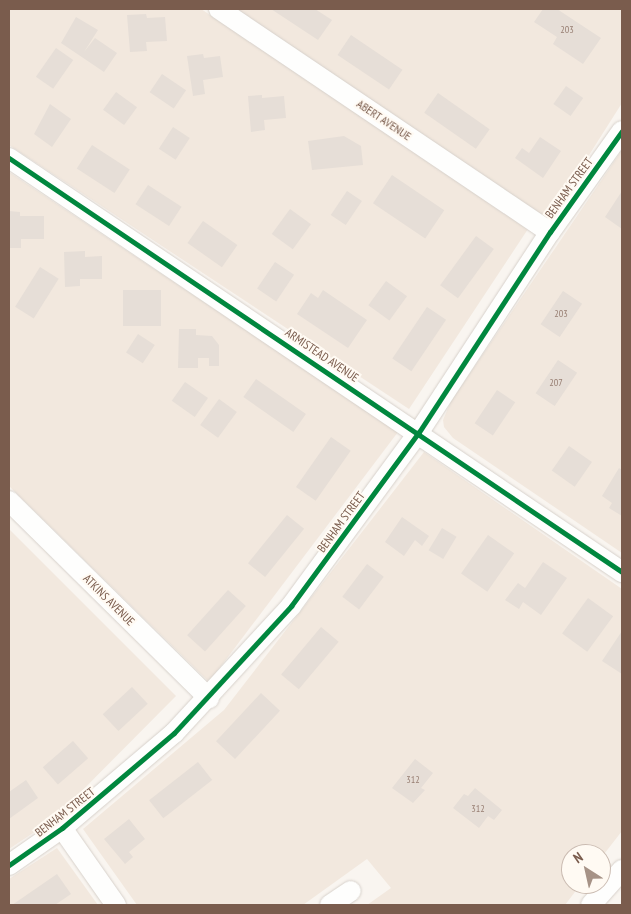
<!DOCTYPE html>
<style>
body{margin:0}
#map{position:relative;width:631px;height:914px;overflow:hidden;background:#f9f5f0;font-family:"PT Sans Narrow",sans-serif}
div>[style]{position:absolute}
.residential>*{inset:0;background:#f2e8de}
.building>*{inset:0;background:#e6ded7;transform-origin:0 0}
.roads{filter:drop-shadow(0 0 1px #d7d1cb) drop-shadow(0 0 1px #d7d1cb)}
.minor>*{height:20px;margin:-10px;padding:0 10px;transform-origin:10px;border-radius:10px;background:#fefefd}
.cycleway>*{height:5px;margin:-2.5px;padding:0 2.5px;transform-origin:2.5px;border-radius:2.5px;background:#00873e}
span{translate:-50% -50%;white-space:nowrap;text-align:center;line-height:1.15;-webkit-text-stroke:4px #fffaf3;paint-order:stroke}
.number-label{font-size:10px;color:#977e72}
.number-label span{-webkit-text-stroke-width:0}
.street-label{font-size:12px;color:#7a5c4d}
.frame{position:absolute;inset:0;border:10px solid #7a5c4d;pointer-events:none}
.north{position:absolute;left:561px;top:844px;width:50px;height:50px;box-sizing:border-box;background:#fffaf3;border:1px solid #cabbb1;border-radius:50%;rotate:325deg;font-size:14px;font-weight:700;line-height:20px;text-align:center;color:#7a5c4d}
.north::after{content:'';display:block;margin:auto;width:18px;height:22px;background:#a69286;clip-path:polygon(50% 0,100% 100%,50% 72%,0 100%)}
</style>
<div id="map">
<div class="residential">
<div style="clip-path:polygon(9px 9px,201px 9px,530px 226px,409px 409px,9px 145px)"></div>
<div style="clip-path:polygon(231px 9px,622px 9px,622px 103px,553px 212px,544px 216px)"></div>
<div style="clip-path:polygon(622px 150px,622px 553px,453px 438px,444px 427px,443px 420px,451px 401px)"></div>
<div style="clip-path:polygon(9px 172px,398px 432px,209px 682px,9px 486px)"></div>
<div style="clip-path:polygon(424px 452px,622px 589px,622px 831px,601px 858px,601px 854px,571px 854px,571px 884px,581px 884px,565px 905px,367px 905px,391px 888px,367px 859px,303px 905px,137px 905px,83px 829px,224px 710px)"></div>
<div style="clip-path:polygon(9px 529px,176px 696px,54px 819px,9px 849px)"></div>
<div style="clip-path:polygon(57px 848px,98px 905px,9px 905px,9px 879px)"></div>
</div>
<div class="building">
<div style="clip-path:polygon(271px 9px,315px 9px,332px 20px,318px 40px)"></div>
<div style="clip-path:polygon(543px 9px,557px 9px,601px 38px,583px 64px,553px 44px,557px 37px,534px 22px)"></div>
<div style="clip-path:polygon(146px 14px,147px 18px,165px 17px,167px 41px,146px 42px,147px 51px,130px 52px,127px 15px)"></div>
<div style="clip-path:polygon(76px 17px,98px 30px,84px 52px,95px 38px,117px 53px,104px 72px,61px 43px)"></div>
<div style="left:351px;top:35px;width:62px;height:24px;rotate:34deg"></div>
<div style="left:56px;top:48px;width:21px;height:35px;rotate:35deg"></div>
<div style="clip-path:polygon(203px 54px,204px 58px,220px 56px,223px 77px,203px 80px,205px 94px,193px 96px,187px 56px)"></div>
<div style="left:162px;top:74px;width:29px;height:22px;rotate:34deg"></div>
<div style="left:566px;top:86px;width:21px;height:22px;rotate:35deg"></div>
<div style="left:116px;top:92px;width:26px;height:22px;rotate:36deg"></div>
<div style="left:438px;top:93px;width:63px;height:24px;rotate:35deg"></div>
<div style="clip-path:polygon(262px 95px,262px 98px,284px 96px,286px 118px,264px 120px,265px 130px,251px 132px,248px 96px)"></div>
<div style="clip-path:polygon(50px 104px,71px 119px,52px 147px,34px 134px)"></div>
<div style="left:173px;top:127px;width:20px;height:26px;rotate:33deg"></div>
<div style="clip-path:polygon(344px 136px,361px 146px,363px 165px,312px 170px,308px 141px)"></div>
<div style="clip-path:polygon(540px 137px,561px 151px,543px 178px,515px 158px,522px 148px,529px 153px)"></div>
<div style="left:92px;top:145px;width:45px;height:28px;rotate:33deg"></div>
<div style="left:392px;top:175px;width:63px;height:34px;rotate:34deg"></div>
<div style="left:148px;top:185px;width:40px;height:23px;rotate:33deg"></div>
<div style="left:347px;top:191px;width:18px;height:29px;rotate:34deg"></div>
<div style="clip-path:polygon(622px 191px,622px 229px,605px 217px)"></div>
<div style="left:290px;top:209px;width:26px;height:31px;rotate:36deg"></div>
<div style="clip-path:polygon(9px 211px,20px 212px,20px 216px,44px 216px,44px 239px,21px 239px,21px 248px,9px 248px)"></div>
<div style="left:203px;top:221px;width:42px;height:27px;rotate:35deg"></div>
<div style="left:476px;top:236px;width:22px;height:61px;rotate:36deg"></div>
<div style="clip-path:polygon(85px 251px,85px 257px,102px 256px,102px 279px,80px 279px,80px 286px,65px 287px,64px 252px)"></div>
<div style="left:275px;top:262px;width:23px;height:32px;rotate:34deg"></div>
<div style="left:40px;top:267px;width:22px;height:47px;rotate:32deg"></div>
<div style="left:386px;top:281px;width:26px;height:30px;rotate:36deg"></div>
<div style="left:123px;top:290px;width:38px;height:36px"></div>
<div style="clip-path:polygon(323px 290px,367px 320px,348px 348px,297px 314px,311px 293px,318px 298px)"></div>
<div style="left:563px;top:291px;width:23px;height:40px;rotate:34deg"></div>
<div style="left:427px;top:307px;width:23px;height:62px;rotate:34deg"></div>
<div style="clip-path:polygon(179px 329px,196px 329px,196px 335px,212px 336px,219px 345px,219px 366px,209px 366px,209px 358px,198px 358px,198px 368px,178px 368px)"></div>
<div style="left:138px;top:334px;width:20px;height:22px;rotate:33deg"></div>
<div style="left:558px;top:360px;width:23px;height:40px;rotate:34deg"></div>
<div style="left:256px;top:379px;width:61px;height:22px;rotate:35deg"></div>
<div style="left:185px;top:382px;width:28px;height:23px;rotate:35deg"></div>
<div style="left:497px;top:390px;width:22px;height:40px;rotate:34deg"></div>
<div style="left:219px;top:399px;width:22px;height:32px;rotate:36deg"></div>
<div style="left:331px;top:437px;width:24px;height:61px;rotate:35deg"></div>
<div style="left:569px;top:446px;width:28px;height:30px;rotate:35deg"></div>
<div style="clip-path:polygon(619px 468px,622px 470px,622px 516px,609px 508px,612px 503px,602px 496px)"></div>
<div style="left:287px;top:515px;width:22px;height:62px;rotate:39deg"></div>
<div style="clip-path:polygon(402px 517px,429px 536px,422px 546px,415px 540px,404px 556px,385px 542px)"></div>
<div style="left:442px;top:528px;width:17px;height:26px;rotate:31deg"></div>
<div style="left:488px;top:535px;width:32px;height:47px;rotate:35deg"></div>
<div style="clip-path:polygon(543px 562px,567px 578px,541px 615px,523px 602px,519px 609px,505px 600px,518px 583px,525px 588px)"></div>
<div style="left:367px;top:564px;width:21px;height:41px;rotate:37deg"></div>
<div style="left:228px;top:590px;width:24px;height:61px;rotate:42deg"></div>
<div style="left:588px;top:598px;width:31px;height:44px;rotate:36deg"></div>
<div style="left:321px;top:627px;width:23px;height:62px;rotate:40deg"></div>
<div style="clip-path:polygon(622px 631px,622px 674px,602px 661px)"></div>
<div style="left:132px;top:687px;width:23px;height:40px;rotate:47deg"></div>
<div style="left:261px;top:693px;width:26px;height:66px;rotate:43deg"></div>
<div style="left:73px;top:741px;width:23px;height:40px;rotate:49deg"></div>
<div style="clip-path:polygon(415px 759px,433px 773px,421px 788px,425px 790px,413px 803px,392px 788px)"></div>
<div style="left:198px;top:762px;width:23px;height:62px;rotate:52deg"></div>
<div style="clip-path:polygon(26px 780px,38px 798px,9px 819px,9px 792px)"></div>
<div style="clip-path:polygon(475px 788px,502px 810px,494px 820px,488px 816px,479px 828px,453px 808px,464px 794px,468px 796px)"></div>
<div style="clip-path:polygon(129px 819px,145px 839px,129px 852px,133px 857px,125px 864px,104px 839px)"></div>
<div style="clip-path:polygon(57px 874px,71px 894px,55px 905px,12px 905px)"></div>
</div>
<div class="roads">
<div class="minor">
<div style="left:219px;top:9px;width:399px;rotate:34deg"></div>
<div style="left:9px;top:158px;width:740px;rotate:34.03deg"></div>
<div style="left:9px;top:501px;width:281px;rotate:44.6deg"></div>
<div style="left:62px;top:828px;width:94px;rotate:55deg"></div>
<div style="left:9px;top:865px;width:65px;rotate:-34.9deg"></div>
<div style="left:62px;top:828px;width:147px;rotate:-40.3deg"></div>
<div style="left:174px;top:733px;width:173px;rotate:-47.3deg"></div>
<div style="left:291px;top:606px;width:216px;rotate:-53.7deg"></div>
<div style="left:419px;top:432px;width:239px;rotate:-56.8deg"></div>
<div style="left:550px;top:232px;width:124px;rotate:-54.5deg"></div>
<div style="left:330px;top:905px;width:25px;rotate:-34deg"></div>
<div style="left:591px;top:905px;width:47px;rotate:-48.5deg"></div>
</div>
</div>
<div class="cycleway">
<div style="left:9px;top:158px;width:740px;rotate:34.03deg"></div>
<div style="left:9px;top:865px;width:65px;rotate:-34.9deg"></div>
<div style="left:62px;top:828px;width:147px;rotate:-40.3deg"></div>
<div style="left:174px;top:733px;width:173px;rotate:-47.3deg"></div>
<div style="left:291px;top:606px;width:216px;rotate:-53.7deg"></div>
<div style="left:419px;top:432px;width:239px;rotate:-56.8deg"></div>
<div style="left:550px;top:232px;width:124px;rotate:-54.5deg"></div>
</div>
<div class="number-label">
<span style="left:567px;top:30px">203</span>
<span style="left:561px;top:314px">203</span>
<span style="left:556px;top:383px">207</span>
<span style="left:413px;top:780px">312</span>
<span style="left:478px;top:809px">312</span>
</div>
<div class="street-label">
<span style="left:384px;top:120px;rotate:34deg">ABERT AVENUE</span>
<span style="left:569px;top:188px;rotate:-54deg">BENHAM STREET</span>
<span style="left:322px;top:355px;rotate:34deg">ARMISTEAD AVENUE</span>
<span style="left:341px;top:522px;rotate:-54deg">BENHAM STREET</span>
<span style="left:109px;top:600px;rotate:45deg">ATKINS AVENUE</span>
<span style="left:65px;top:812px;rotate:-38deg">BENHAM STREET</span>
</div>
<div class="frame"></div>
<div class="north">N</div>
</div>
